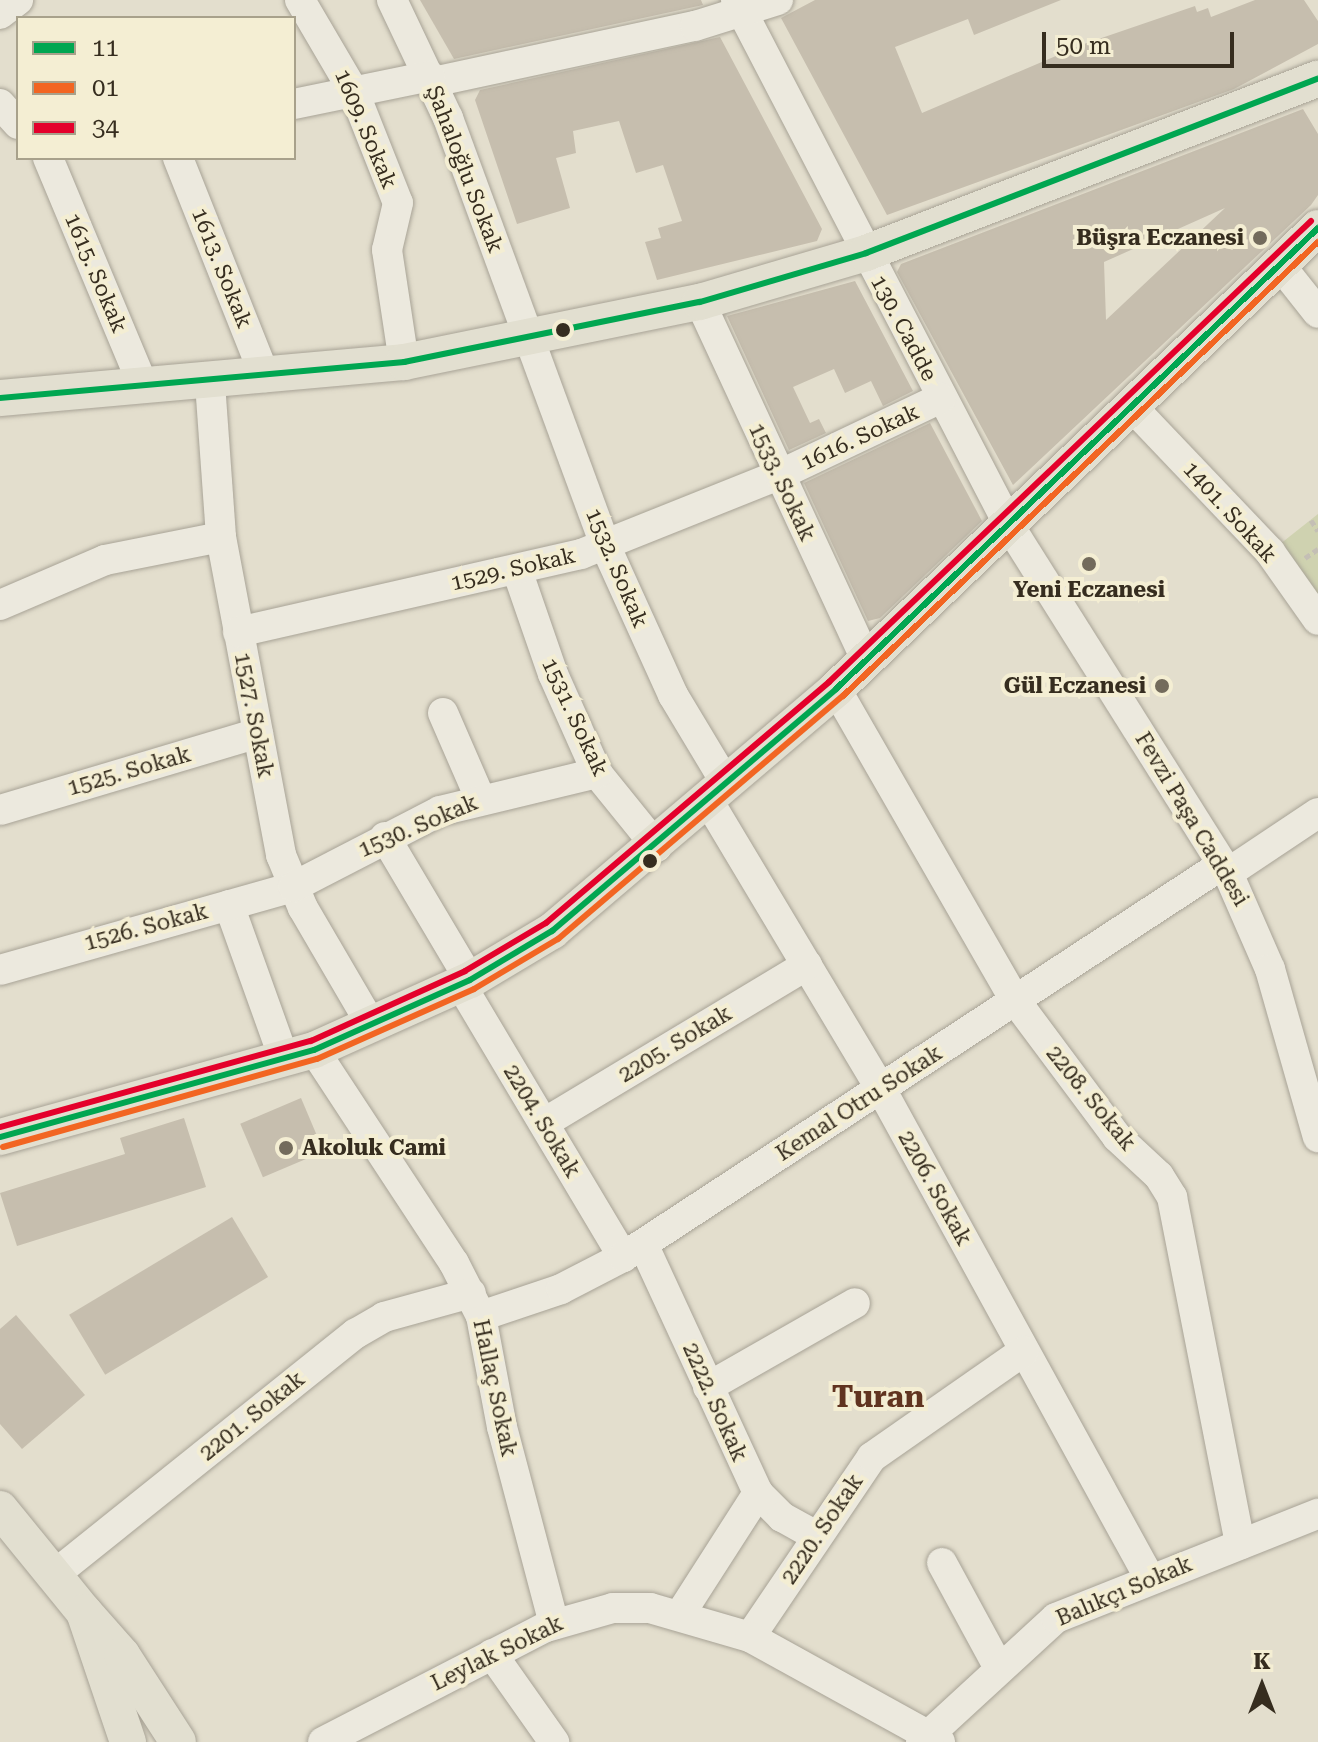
<!DOCTYPE html>
<meta charset="utf-8">
<style>
body{margin:0}
#map{position:relative;width:1318px;height:1742px;overflow:hidden;background:#e3decd;font-family:"Roboto Serif",serif}
div>[style]{position:absolute}
.green>*{inset:0;background:#cfd2b0}
.building>*{inset:0;background:#c6beae;transform-origin:0 0}
.path>*{height:5px;margin-top:-2.5px;transform-origin:0;background:repeating-linear-gradient(90deg,#c4bfb5 0 6px,transparent 0 10px)}
.roads{filter:drop-shadow(0 0 2px #a8a396) drop-shadow(0 0 2px #a8a396)}
.minor>*{height:30px;margin:-15px;padding:0 15px;transform-origin:15px;border-radius:15px;background:#ece9de}
.major>*{height:36px;margin:-18px;padding:0 18px;transform-origin:18px;border-radius:18px;background:#e2dfd0}
.bus-1>*{height:6px;margin:-3px;padding:0 3px;transform-origin:3px;border-radius:3px;background:#00a651}
.bus-2>*{height:6px;margin:-3px;padding:0 3px;transform-origin:3px;border-radius:3px;background:#f26522}
.bus-3>*{height:6px;margin:-3px;padding:0 3px;transform-origin:3px;border-radius:3px;background:#e4002b}
.dots>*{width:22px;height:22px;translate:-50% -50%;box-sizing:border-box;border:4px solid #f4eed3;border-radius:50%}
span{translate:-50% -50%;white-space:nowrap;text-align:center;line-height:1.15;-webkit-text-stroke:8px #f4eed3;paint-order:stroke}
.street-label{font-size:22px;color:#362d1f}
.poi-label{font-size:22px;color:#362d1f;font-weight:700}
.right{translate:-100% -50%;text-align:right}
.left{translate:0 -50%;text-align:left}
.district-label{font-size:30px;color:#613420;font-weight:700}
.legend{position:absolute;left:16px;top:16px;width:280px;height:144px;box-sizing:border-box;background:#f4eed3;border:2px solid #a8a18b;margin:0;padding:10px 14px;list-style:none;font-size:24px;color:#362d1f}
.legend li{display:flex;align-items:center;gap:16px;height:40px}
.legend b{width:40px;border:2px solid #a8a18b}
.north{position:absolute;left:1222px;top:1646px;width:80px;height:80px;-webkit-text-stroke:6px #f4eed3;paint-order:stroke;rotate:0deg;font-size:22px;font-weight:700;line-height:32px;text-align:center;color:#362d1f}
.north::after{content:'';display:block;margin:auto;width:28px;height:36px;background:#362d1f;clip-path:polygon(50% 0,100% 100%,50% 72%,0 100%)}
.scale{position:absolute;left:1042px;top:32px;width:192px;height:36px;box-sizing:border-box;border:4px solid #362d1f;border-top:0;padding-left:10px;font-size:24px;line-height:28px;white-space:nowrap;color:#362d1f;-webkit-text-stroke:6px #f4eed3;paint-order:stroke}
</style>
<div id="map">
<div class="green">
<div style="clip-path:polygon(1318px 514px,1318px 618px,1270px 552px)"></div>
</div>
<div class="building">
<div style="clip-path:polygon(420px 0,701px 0,703px 5px,454px 59px)"></div>
<div style="clip-path:polygon(815px 0,1061px 0,974px 35px,968px 19px,895px 47px,922px 113px,1084px 44px,1195px 6px,1197px 12px,1208px 8px,1211px 17px,1255px 0,1304px 0,1318px 21px,1318px 44px,1234px 89px,887px 215px,781px 18px)"></div>
<div style="clip-path:polygon(720px 37px,822px 229px,817px 241px,657px 280px,645px 242px,661px 238px,658px 228px,682px 221px,663px 165px,636px 173px,619px 121px,573px 131px,576px 153px,556px 158px,570px 208px,517px 224px,475px 100px,480px 90px)"></div>
<div style="clip-path:polygon(evenodd,1303px 109px,1318px 134px,1318px 195px,1311px 205px,1013px 485px,897px 272px,901px 264px,1303px 109px,1225px 208px,1106px 320px,1104px 262px,1225px 208px)"></div>
<div style="clip-path:polygon(855px 281px,913px 391px,883px 406px,871px 381px,845px 393px,834px 369px,793px 387px,810px 423px,819px 419px,826px 433px,789px 450px,727px 316px)"></div>
<div style="clip-path:polygon(930px 423px,982px 521px,880px 618px,868px 621px,804px 483px)"></div>
<div style="left:301px;top:1098px;width:58px;height:66px;rotate:67deg"></div>
<div style="clip-path:polygon(184px 1118px,206px 1187px,17px 1246px,0 1193px,125px 1154px,120px 1138px)"></div>
<div style="left:232px;top:1217px;width:70px;height:190px;rotate:59deg"></div>
<div style="clip-path:polygon(16px 1315px,85px 1395px,22px 1449px,0 1424px,0 1329px)"></div>
</div>
<div class="path">
<div style="left:1311px;top:520px;width:13px;rotate:58deg"></div>
<div style="left:1305px;top:558px;width:16px;rotate:-35deg"></div>
</div>
<div class="roads">
<div class="minor">
<div style="left:300px;top:0;width:107px;rotate:59.6deg"></div>
<div style="left:354px;top:92px;width:119px;rotate:68.4deg"></div>
<div style="left:398px;top:203px;width:48px;rotate:103.2deg"></div>
<div style="left:387px;top:250px;width:113px;rotate:81.4deg"></div>
<div style="left:392px;top:0;width:131px;rotate:64.6deg"></div>
<div style="left:448px;top:118px;width:455px;rotate:69.8deg"></div>
<div style="left:605px;top:545px;width:165px;rotate:65.6deg"></div>
<div style="left:673px;top:695px;width:105px;rotate:59deg"></div>
<div style="left:736px;top:0;width:594px;rotate:62.53deg"></div>
<div style="left:1010px;top:527px;width:409px;rotate:57.8deg"></div>
<div style="left:1228px;top:873px;width:105px;rotate:66.4deg"></div>
<div style="left:1270px;top:969px;width:175px;rotate:74.1deg"></div>
<div style="left:0;top:14px;width:23px;rotate:-38deg"></div>
<div style="left:433px;top:82px;width:268px;rotate:-12.1deg"></div>
<div style="left:695px;top:26px;width:87px;rotate:-17.4deg"></div>
<div style="left:0;top:104px;width:27px;rotate:48deg"></div>
<div style="left:294px;top:104px;width:139px;rotate:-11.6deg"></div>
<div style="left:48px;top:158px;width:249px;rotate:67.3deg"></div>
<div style="left:178px;top:158px;width:236px;rotate:68.3deg"></div>
<div style="left:1280px;top:265px;width:61px;rotate:51.6deg"></div>
<div style="left:700px;top:302px;width:395px;rotate:65.1deg"></div>
<div style="left:210px;top:383px;width:154px;rotate:85.9deg"></div>
<div style="left:221px;top:537px;width:324px;rotate:79.3deg"></div>
<div style="left:281px;top:855px;width:57px;rotate:67.5deg"></div>
<div style="left:303px;top:908px;width:137px;rotate:59.7deg"></div>
<div style="left:1135px;top:410px;width:196px;rotate:46.4deg"></div>
<div style="left:1270px;top:552px;width:83px;rotate:54.8deg"></div>
<div style="left:518px;top:573px;width:107px;rotate:70.9deg"></div>
<div style="left:553px;top:674px;width:108px;rotate:66deg"></div>
<div style="left:597px;top:773px;width:95px;rotate:51deg"></div>
<div style="left:0;top:605px;width:114px;rotate:-23.2deg"></div>
<div style="left:105px;top:560px;width:118px;rotate:-11.2deg"></div>
<div style="left:238px;top:632px;width:352px;rotate:-12.8deg"></div>
<div style="left:581px;top:554px;width:213px;rotate:-21.8deg"></div>
<div style="left:779px;top:475px;width:179px;rotate:-25.4deg"></div>
<div style="left:836px;top:689px;width:359px;rotate:60.1deg"></div>
<div style="left:1015px;top:1000px;width:171px;rotate:53.3deg"></div>
<div style="left:1117px;top:1137px;width:57px;rotate:42.9deg"></div>
<div style="left:1159px;top:1176px;width:25px;rotate:58deg"></div>
<div style="left:1172px;top:1197px;width:354px;rotate:78.9deg"></div>
<div style="left:443px;top:713px;width:93px;rotate:66.5deg"></div>
<div style="left:709px;top:802px;width:335px;rotate:59.1deg"></div>
<div style="left:881px;top:1089px;width:559px;rotate:61.23deg"></div>
<div style="left:0;top:810px;width:269px;rotate:-16.6deg"></div>
<div style="left:385px;top:837px;width:166px;rotate:59.3deg"></div>
<div style="left:1228px;top:873px;width:108px;rotate:-33.7deg"></div>
<div style="left:229px;top:905px;width:164px;rotate:70.3deg"></div>
<div style="left:0;top:970px;width:305px;rotate:-15.8deg"></div>
<div style="left:293px;top:887px;width:165px;rotate:-27.3deg"></div>
<div style="left:440px;top:811px;width:162px;rotate:-13.6deg"></div>
<div style="left:461px;top:985px;width:317px;rotate:59.2deg"></div>
<div style="left:314px;top:1050px;width:255px;rotate:56.7deg"></div>
<div style="left:454px;top:1263px;width:59px;rotate:63deg"></div>
<div style="left:481px;top:1316px;width:113px;rotate:79.3deg"></div>
<div style="left:502px;top:1427px;width:204px;rotate:75.2deg"></div>
<div style="left:544px;top:1123px;width:307px;rotate:-31deg"></div>
<div style="left:643px;top:1244px;width:274px;rotate:65.2deg"></div>
<div style="left:758px;top:1493px;width:34px;rotate:45deg"></div>
<div style="left:782px;top:1517px;width:39px;rotate:29deg"></div>
<div style="left:481px;top:1316px;width:84px;rotate:-18.6deg"></div>
<div style="left:561px;top:1289px;width:70px;rotate:-27.3deg"></div>
<div style="left:623px;top:1257px;width:717px;rotate:-33.22deg"></div>
<div style="left:708px;top:1387px;width:169px;rotate:-29.7deg"></div>
<div style="left:942px;top:1563px;width:117px;rotate:61.5deg"></div>
<div style="left:54px;top:1575px;width:386px;rotate:-38.7deg"></div>
<div style="left:355px;top:1334px;width:34px;rotate:-30deg"></div>
<div style="left:384px;top:1317px;width:90px;rotate:-15.4deg"></div>
<div style="left:681px;top:1613px;width:143px;rotate:-57.3deg"></div>
<div style="left:750px;top:1637px;width:217px;rotate:-55.9deg"></div>
<div style="left:872px;top:1457px;width:185px;rotate:-34.9deg"></div>
<div style="left:492px;top:1654px;width:108px;rotate:54.8deg"></div>
<div style="left:323px;top:1742px;width:251px;rotate:-27.3deg"></div>
<div style="left:546px;top:1627px;width:70px;rotate:-15.8deg"></div>
<div style="left:613px;top:1608px;width:37px"></div>
<div style="left:650px;top:1608px;width:104px;rotate:16.2deg"></div>
<div style="left:750px;top:1637px;width:217px;rotate:28.9deg"></div>
<div style="left:921px;top:1742px;width:183px;rotate:-42.6deg"></div>
<div style="left:1056px;top:1618px;width:282px;rotate:-21.7deg"></div>
</div>
<div class="major">
<div style="left:0;top:398px;width:406px;rotate:-5.1deg"></div>
<div style="left:404px;top:362px;width:302px;rotate:-11.5deg"></div>
<div style="left:700px;top:302px;width:173px;rotate:-16.4deg"></div>
<div style="left:866px;top:253px;width:484px;rotate:-21.1deg"></div>
<div style="left:0;top:1137px;width:326px;rotate:-15.5deg"></div>
<div style="left:314px;top:1050px;width:171px;rotate:-24.2deg"></div>
<div style="left:470px;top:980px;width:96px;rotate:-30.9deg"></div>
<div style="left:552px;top:931px;width:373px;rotate:-40.4deg"></div>
<div style="left:836px;top:689px;width:667px;rotate:-43.72deg"></div>
<div style="left:0;top:1509px;width:133px;rotate:50.8deg"></div>
<div style="left:128px;top:1742px;width:137px;rotate:-108.7deg"></div>
<div style="left:84px;top:1612px;width:57px;rotate:48.5deg"></div>
<div style="left:122px;top:1655px;width:103px;rotate:57.2deg"></div>
</div>
</div>
<div class="bus-1">
<div style="left:0;top:398px;width:406px;rotate:-5.1deg"></div>
<div style="left:404px;top:362px;width:302px;rotate:-11.5deg"></div>
<div style="left:700px;top:302px;width:173px;rotate:-16.4deg"></div>
<div style="left:866px;top:253px;width:484px;rotate:-21.1deg"></div>
<div style="left:0;top:1137px;width:326px;rotate:-15.5deg"></div>
<div style="left:314px;top:1050px;width:171px;rotate:-24.2deg"></div>
<div style="left:470px;top:980px;width:96px;rotate:-30.9deg"></div>
<div style="left:552px;top:931px;width:373px;rotate:-40.4deg"></div>
<div style="left:836px;top:689px;width:667px;rotate:-43.72deg"></div>
</div>
<div class="bus-2">
<div style="left:3px;top:1147px;width:326px;rotate:-15.7deg"></div>
<div style="left:317px;top:1059px;width:172px;rotate:-24deg"></div>
<div style="left:474px;top:989px;width:98px;rotate:-30.8deg"></div>
<div style="left:558px;top:939px;width:375px;rotate:-40.5deg"></div>
<div style="left:843px;top:696px;width:657px;rotate:-43.71deg"></div>
</div>
<div class="bus-3">
<div style="left:0;top:1127px;width:323px;rotate:-15.5deg"></div>
<div style="left:311px;top:1041px;width:169px;rotate:-24.4deg"></div>
<div style="left:465px;top:971px;width:94px;rotate:-30.7deg"></div>
<div style="left:546px;top:923px;width:372px;rotate:-40.4deg"></div>
<div style="left:829px;top:682px;width:667px;rotate:-43.72deg"></div>
</div>
<div class="dots">
<div style="left:1260px;top:238px;background:#736b5c"></div>
<div style="left:563px;top:330px;background:#362d1f"></div>
<div style="left:1089px;top:564px;background:#736b5c"></div>
<div style="left:1162px;top:686px;background:#736b5c"></div>
<div style="left:650px;top:861px;background:#362d1f"></div>
<div style="left:286px;top:1148px;background:#736b5c"></div>
</div>
<div class="street-label">
<span style="left:366px;top:129px;rotate:67deg">1609. Sokak</span>
<span style="left:465px;top:169px;rotate:69deg">Şahaloğlu Sokak</span>
<span style="left:222px;top:268px;rotate:68deg">1613. Sokak</span>
<span style="left:96px;top:273px;rotate:67deg">1615. Sokak</span>
<span style="left:904px;top:328px;rotate:62deg">130. Cadde</span>
<span style="left:860px;top:437px;rotate:-25deg">1616. Sokak</span>
<span style="left:782px;top:482px;rotate:65deg">1533. Sokak</span>
<span style="left:1230px;top:512px;rotate:48deg">1401. Sokak</span>
<span style="left:617px;top:568px;rotate:67deg">1532. Sokak</span>
<span style="left:513px;top:569px;rotate:-13deg">1529. Sokak</span>
<span style="left:254px;top:715px;rotate:79deg">1527. Sokak</span>
<span style="left:575px;top:717px;rotate:65deg">1531. Sokak</span>
<span style="left:129px;top:771px;rotate:-16deg">1525. Sokak</span>
<span style="left:1192px;top:819px;rotate:59deg">Fevzi Paşa Caddesi</span>
<span style="left:418px;top:826px;rotate:-23deg">1530. Sokak</span>
<span style="left:146px;top:927px;rotate:-15deg">1526. Sokak</span>
<span style="left:675px;top:1044px;rotate:-31deg">2205. Sokak</span>
<span style="left:1091px;top:1098px;rotate:51deg">2208. Sokak</span>
<span style="left:859px;top:1103px;rotate:-33deg">Kemal Otru Sokak</span>
<span style="left:542px;top:1121px;rotate:59deg">2204. Sokak</span>
<span style="left:935px;top:1188px;rotate:61deg">2206. Sokak</span>
<span style="left:495px;top:1388px;rotate:78deg">Hallaç Sokak</span>
<span style="left:715px;top:1402px;rotate:66deg">2222. Sokak</span>
<span style="left:252px;top:1416px;rotate:-39deg">2201. Sokak</span>
<span style="left:822px;top:1529px;rotate:-56deg">2220. Sokak</span>
<span style="left:1124px;top:1591px;rotate:-23deg">Balıkçı Sokak</span>
<span style="left:497px;top:1653px;rotate:-26deg">Leylak Sokak</span>
</div>
<div class="poi-label">
<span class="right" style="left:1244px;top:238px">Büşra Eczanesi</span>
<span style="left:1089px;top:590px">Yeni Eczanesi</span>
<span class="right" style="left:1146px;top:686px">Gül Eczanesi</span>
<span class="left" style="left:302px;top:1148px">Akoluk Cami</span>
</div>
<div class="district-label">
<span style="left:878px;top:1397px">Turan</span>
</div>
<ul class="legend">
<li><b style="height:10px;background:#00a651"></b>11</li>
<li><b style="height:10px;background:#f26522"></b>01</li>
<li><b style="height:10px;background:#e4002b"></b>34</li>
</ul>
<div class="north">K</div>
<div class="scale">50 m</div>
</div>
